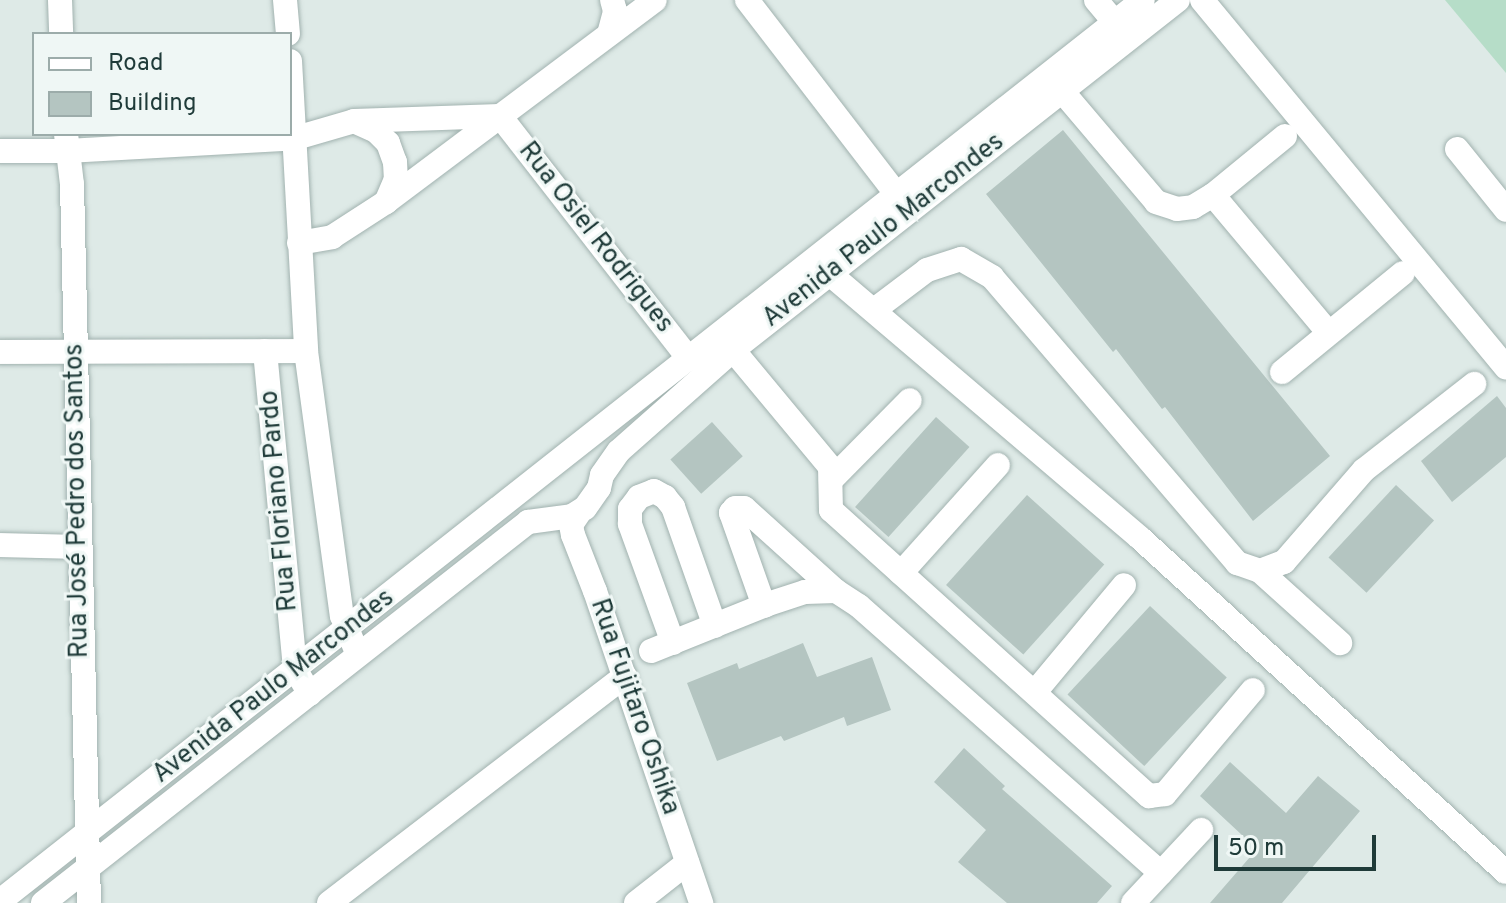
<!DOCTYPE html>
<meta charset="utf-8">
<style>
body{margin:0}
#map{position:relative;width:1506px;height:903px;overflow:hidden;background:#deeae7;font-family:Overpass,sans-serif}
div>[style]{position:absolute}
.green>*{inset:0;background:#b6ddc8}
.building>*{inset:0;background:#b4c5c1;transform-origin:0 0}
.roads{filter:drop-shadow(0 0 2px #a1b2af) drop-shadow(0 0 2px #a1b2af)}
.minor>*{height:24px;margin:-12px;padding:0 12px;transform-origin:12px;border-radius:12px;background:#fff}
.tertiary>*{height:24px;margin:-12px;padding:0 12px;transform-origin:12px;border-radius:12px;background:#fff}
span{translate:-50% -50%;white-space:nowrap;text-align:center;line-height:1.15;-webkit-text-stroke:6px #eff7f5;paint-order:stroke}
.street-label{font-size:26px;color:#1f3b39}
.legend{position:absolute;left:32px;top:32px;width:260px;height:104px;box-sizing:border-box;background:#eff7f5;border:2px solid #9cacaa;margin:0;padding:10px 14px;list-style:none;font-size:24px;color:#1f3b39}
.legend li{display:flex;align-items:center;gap:16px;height:40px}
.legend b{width:40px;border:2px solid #9cacaa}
.scale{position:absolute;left:1214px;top:835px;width:162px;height:36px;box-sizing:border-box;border:4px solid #1f3b39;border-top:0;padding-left:10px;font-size:24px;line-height:28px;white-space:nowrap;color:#1f3b39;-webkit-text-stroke:6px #eff7f5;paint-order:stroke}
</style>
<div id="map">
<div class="green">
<div style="clip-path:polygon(1445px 0,1506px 0,1506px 73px)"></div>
</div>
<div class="building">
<div style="clip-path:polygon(1063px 130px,1330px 456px,1253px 521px,1165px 407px,1162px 409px,1116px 349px,1113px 352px,986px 194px)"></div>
<div style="clip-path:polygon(1497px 396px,1506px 408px,1506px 457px,1452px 502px,1421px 461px)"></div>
<div style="left:936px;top:417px;width:45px;height:121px;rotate:42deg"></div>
<div style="left:712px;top:422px;width:46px;height:56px;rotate:48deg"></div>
<div style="left:1396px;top:485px;width:52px;height:99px;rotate:43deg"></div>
<div style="left:1027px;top:495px;width:104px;height:121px;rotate:42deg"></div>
<div style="left:1150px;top:606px;width:105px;height:121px;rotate:43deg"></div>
<div style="clip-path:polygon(803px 643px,817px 677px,872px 657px,891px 710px,847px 726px,844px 717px,784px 741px,781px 736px,717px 761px,687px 683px,737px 663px,739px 669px)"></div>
<div style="clip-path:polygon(964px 748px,1005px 786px,1002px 789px,1112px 886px,1097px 903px,1007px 903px,958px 862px,986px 830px,934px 782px)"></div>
<div style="clip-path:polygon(1230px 762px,1286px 813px,1318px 776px,1360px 811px,1282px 903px,1210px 903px,1257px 849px,1200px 796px)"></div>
</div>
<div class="roads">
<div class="minor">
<div style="left:60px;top:0;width:34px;rotate:88deg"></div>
<div style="left:285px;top:0;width:34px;rotate:85deg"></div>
<div style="left:747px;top:0;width:265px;rotate:52.4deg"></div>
<div style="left:1096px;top:0;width:48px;rotate:50deg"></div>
<div style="left:1202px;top:0;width:477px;rotate:50.4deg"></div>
<div style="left:609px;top:34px;width:24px;rotate:-75deg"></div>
<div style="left:615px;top:11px;width:11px;rotate:-105deg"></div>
<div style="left:290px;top:61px;width:290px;rotate:86.8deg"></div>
<div style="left:306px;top:351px;width:267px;rotate:82.3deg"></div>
<div style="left:342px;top:616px;width:42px;rotate:67.7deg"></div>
<div style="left:1062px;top:91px;width:145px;rotate:49.7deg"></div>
<div style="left:1156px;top:202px;width:22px;rotate:18deg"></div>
<div style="left:1177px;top:209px;width:16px;rotate:-7deg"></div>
<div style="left:1193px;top:207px;width:23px;rotate:-31deg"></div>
<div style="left:1213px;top:195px;width:93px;rotate:-39.3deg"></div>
<div style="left:500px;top:116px;width:308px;rotate:52.1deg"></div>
<div style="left:356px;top:122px;width:22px;rotate:24deg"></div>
<div style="left:376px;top:131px;width:17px;rotate:45deg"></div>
<div style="left:388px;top:143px;width:20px;rotate:70deg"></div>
<div style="left:395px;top:162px;width:17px;rotate:87deg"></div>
<div style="left:396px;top:179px;width:25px;rotate:113deg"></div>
<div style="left:66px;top:134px;width:50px;rotate:83.2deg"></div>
<div style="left:72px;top:184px;width:719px;rotate:88.65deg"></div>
<div style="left:1457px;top:149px;width:78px;rotate:51.2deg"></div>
<div style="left:0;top:151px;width:67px"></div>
<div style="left:67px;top:151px;width:229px;rotate:-3.2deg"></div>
<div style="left:296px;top:138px;width:60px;rotate:-16.3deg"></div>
<div style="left:354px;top:121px;width:146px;rotate:-2deg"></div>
<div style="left:1213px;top:195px;width:180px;rotate:50deg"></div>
<div style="left:299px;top:243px;width:34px;rotate:-10deg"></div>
<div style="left:332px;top:237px;width:64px;rotate:-32.9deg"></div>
<div style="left:386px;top:202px;width:336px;rotate:-36.9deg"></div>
<div style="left:830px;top:274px;width:407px;rotate:40.4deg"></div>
<div style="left:1140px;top:538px;width:495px;rotate:42.4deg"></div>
<div style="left:874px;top:310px;width:66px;rotate:-37deg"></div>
<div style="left:927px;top:270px;width:36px;rotate:-18deg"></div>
<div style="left:961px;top:259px;width:36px;rotate:30deg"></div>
<div style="left:992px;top:277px;width:377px;rotate:49.4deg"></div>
<div style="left:1237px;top:563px;width:24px;rotate:19deg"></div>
<div style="left:1260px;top:571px;width:26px;rotate:-21deg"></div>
<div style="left:1284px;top:562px;width:122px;rotate:-49deg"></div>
<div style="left:1364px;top:470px;width:140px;rotate:-38deg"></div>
<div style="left:733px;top:350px;width:152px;rotate:50.3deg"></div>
<div style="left:830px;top:467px;width:43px;rotate:88.7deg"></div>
<div style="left:831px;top:510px;width:428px;rotate:42deg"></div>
<div style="left:1149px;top:796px;width:16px;rotate:-7deg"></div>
<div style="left:1165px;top:794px;width:136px;rotate:-49.8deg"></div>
<div style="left:265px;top:351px;width:319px;rotate:84.6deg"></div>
<div style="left:295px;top:669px;width:29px;rotate:59deg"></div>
<div style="left:0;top:352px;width:306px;rotate:-0.2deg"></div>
<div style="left:1282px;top:372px;width:156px;rotate:-39.3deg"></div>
<div style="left:831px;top:480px;width:112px;rotate:-45.4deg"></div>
<div style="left:579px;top:513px;width:14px;rotate:124deg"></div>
<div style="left:571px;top:525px;width:10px;rotate:79deg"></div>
<div style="left:573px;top:535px;width:60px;rotate:68.6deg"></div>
<div style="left:595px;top:591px;width:330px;rotate:71.2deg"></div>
<div style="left:0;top:545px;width:78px;rotate:1.5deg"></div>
<div style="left:1260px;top:571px;width:108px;rotate:42deg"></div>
<div style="left:901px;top:573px;width:145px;rotate:-48.1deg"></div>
<div style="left:764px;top:606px;width:99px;rotate:-109.5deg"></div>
<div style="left:731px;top:513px;width:6px;rotate:-51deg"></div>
<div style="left:735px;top:508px;width:9px"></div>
<div style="left:744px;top:508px;width:124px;rotate:42.1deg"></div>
<div style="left:673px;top:643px;width:127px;rotate:-109.9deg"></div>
<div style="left:630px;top:524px;width:15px;rotate:-90deg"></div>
<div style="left:630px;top:509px;width:15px;rotate:-53deg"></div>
<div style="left:639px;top:497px;width:16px;rotate:-22deg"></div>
<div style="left:654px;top:491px;width:13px;rotate:29deg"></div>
<div style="left:665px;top:497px;width:13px;rotate:51deg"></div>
<div style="left:673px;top:507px;width:126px;rotate:70.6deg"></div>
<div style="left:651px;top:651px;width:126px;rotate:-21.9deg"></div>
<div style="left:768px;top:604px;width:39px;rotate:-18deg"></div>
<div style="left:805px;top:592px;width:31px;rotate:-2deg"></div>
<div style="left:836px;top:591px;width:27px;rotate:33deg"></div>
<div style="left:859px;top:606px;width:403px;rotate:41.5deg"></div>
<div style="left:1035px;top:692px;width:139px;rotate:-50.2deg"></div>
<div style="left:329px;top:903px;width:373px;rotate:-37.5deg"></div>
<div style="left:636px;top:903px;width:65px;rotate:-38.1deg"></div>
<div style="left:1133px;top:903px;width:100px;rotate:-47deg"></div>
</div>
<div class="tertiary">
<div style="left:0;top:901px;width:1455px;rotate:-38.25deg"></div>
<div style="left:43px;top:903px;width:617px;rotate:-38.15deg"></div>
<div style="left:528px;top:522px;width:44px;rotate:-7.8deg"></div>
<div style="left:572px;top:516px;width:15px;rotate:-32deg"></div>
<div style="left:585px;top:508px;width:24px;rotate:-55deg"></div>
<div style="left:599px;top:488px;width:13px;rotate:-77deg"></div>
<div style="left:602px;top:475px;width:29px;rotate:-55deg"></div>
<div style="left:619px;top:451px;width:152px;rotate:-41.5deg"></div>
<div style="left:733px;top:350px;width:566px;rotate:-38.19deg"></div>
</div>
</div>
<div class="street-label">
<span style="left:884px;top:231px;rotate:-38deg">Avenida Paulo Marcondes</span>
<span style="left:595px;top:238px;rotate:52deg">Rua Osiel Rodrigues</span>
<span style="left:78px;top:501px;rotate:-91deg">Rua José Pedro dos Santos</span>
<span style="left:280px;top:501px;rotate:-95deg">Rua Floriano Pardo</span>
<span style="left:274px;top:687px;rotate:-38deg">Avenida Paulo Marcondes</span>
<span style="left:634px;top:707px;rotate:71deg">Rua Fujitaro Oshika</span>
</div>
<ul class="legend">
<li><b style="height:10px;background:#fff"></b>Road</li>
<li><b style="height:22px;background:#b4c5c1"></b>Building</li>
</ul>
<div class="scale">50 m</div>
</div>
